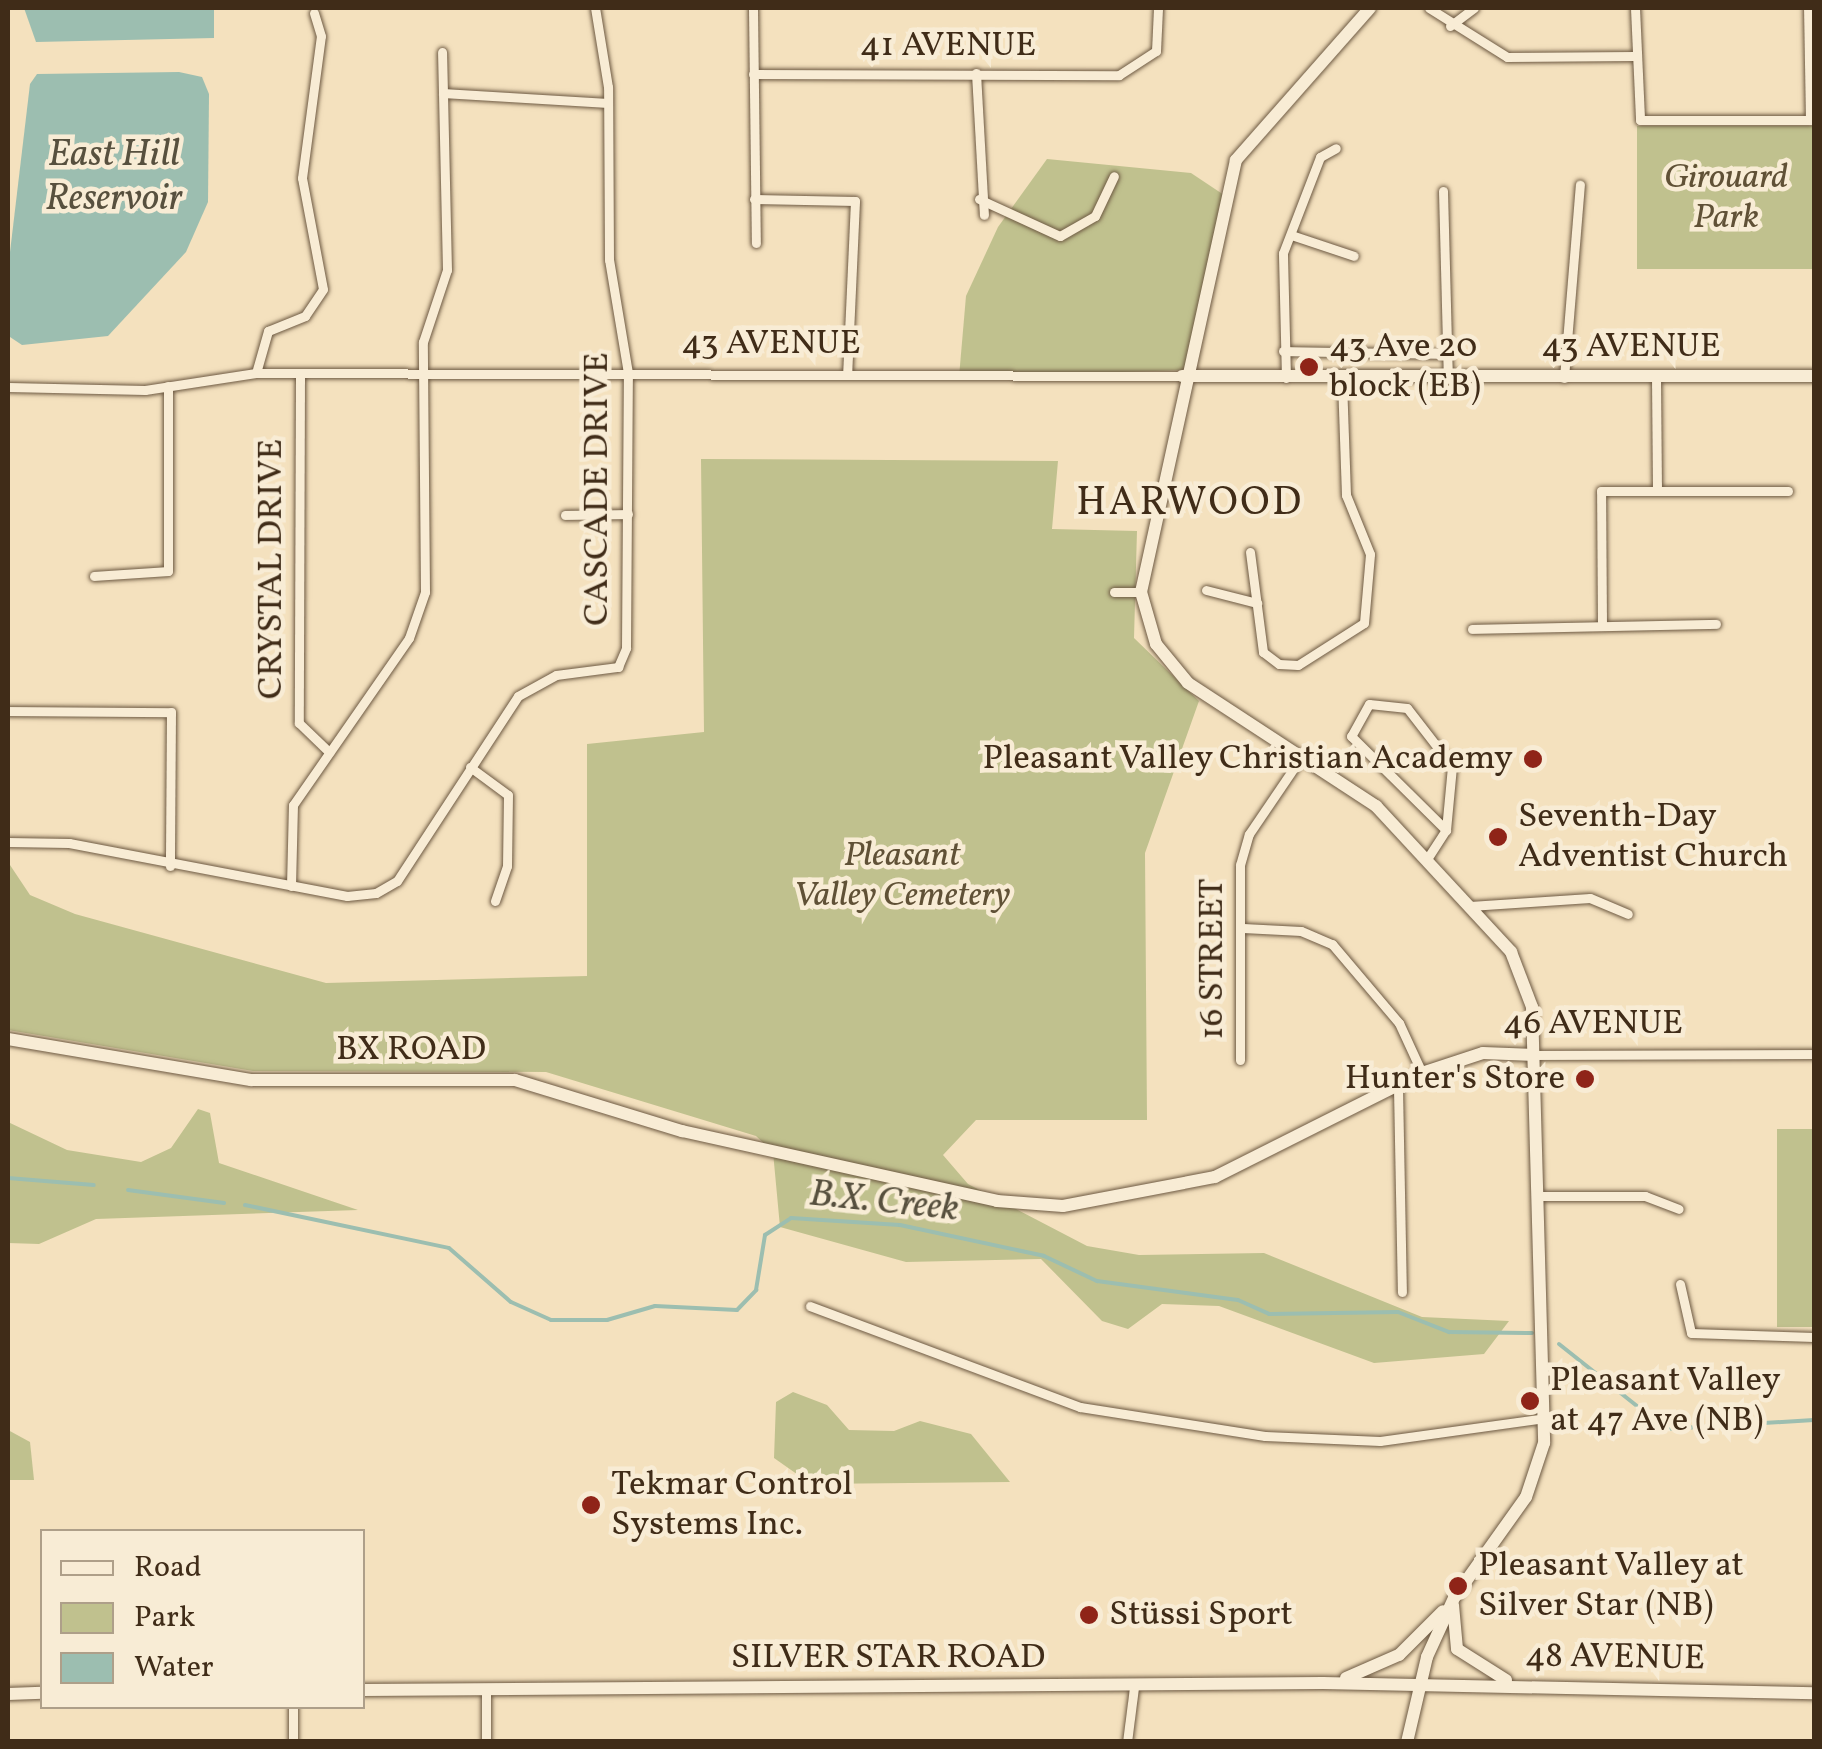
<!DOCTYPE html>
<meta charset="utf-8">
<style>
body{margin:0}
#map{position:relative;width:1822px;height:1749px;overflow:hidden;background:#f4e1be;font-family:Vollkorn,serif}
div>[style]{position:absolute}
.green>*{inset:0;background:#c0c18e;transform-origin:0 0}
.water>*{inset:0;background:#9cbeb0}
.stream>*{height:4px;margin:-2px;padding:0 2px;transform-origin:2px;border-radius:2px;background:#9cbeb0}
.roads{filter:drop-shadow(0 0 2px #6d5942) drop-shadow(0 0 2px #6d5942)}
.street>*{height:9px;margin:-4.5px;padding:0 4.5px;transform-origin:4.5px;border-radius:4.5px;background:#f8ecd5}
.secondary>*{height:12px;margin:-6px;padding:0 6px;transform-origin:6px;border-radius:6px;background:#f8ecd5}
.dots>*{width:28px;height:28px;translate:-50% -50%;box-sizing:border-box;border:5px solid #f8ecd5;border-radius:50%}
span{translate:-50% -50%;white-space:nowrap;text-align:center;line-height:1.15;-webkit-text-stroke:9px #f8ecd5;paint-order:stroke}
.street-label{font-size:35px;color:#402c18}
.park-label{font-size:35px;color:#605136;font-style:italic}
.poi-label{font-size:35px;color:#402c18}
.left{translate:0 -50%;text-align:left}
.right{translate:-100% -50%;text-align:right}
.water-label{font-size:38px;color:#57503e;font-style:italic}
.quarter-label{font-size:40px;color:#402c18;letter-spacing:2.5px}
.frame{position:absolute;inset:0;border:10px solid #402c18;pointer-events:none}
.legend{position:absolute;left:40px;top:1529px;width:325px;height:180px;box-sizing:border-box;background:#f8ecd5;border:2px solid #ae9f89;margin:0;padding:12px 18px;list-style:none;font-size:30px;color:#402c18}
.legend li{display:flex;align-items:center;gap:20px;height:50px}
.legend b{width:50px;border:2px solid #ae9f89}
</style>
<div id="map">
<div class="green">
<div style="left:1814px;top:126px;width:143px;height:177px;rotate:90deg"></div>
<div style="clip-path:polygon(1047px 159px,1191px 173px,1224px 195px,1188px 370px,959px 377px,966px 296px,998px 227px)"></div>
<div style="clip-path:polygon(701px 459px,1058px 461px,1052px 529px,1137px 531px,1134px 638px,1199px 701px,1145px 853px,1147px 1120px,976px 1120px,943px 1155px,968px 1184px,1087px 1246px,1139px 1255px,1264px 1253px,1422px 1317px,1509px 1321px,1484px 1354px,1374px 1363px,1219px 1306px,1162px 1304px,1128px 1329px,1102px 1321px,1041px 1259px,906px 1262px,780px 1227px,773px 1152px,756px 1136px,546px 1072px,253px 1071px,8px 1030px,8px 862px,30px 895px,75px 914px,326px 983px,587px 976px,587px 744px,704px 732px)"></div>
<div style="clip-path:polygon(198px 1109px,210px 1113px,219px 1163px,358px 1210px,96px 1219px,39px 1244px,8px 1243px,8px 1122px,67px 1150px,141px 1162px,171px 1148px)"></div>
<div style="left:1814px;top:1129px;width:198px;height:37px;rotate:90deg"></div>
<div style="clip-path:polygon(793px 1392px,827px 1405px,849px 1430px,894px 1431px,920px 1421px,971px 1434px,1010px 1482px,811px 1484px,774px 1458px,776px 1402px)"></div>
<div style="clip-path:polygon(8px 1430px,30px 1442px,34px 1480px,8px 1480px)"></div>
</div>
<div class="water">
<div style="clip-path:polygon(24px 8px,214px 8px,214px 38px,36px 42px)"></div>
<div style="clip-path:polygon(179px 72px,202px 77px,209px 94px,208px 202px,186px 252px,108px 336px,22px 345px,10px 337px,8px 269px,30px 84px,37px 74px)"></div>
</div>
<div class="stream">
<div style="left:8px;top:1178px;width:86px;rotate:4.7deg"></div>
<div style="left:128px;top:1190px;width:97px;rotate:7.7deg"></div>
<div style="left:245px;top:1205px;width:208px;rotate:11.9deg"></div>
<div style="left:449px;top:1248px;width:82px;rotate:41.1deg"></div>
<div style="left:511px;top:1302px;width:44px;rotate:24.2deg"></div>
<div style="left:551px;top:1320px;width:56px"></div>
<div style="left:607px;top:1320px;width:50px;rotate:-16.3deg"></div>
<div style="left:655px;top:1306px;width:82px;rotate:2.8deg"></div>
<div style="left:737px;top:1310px;width:28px;rotate:-46deg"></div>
<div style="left:756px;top:1290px;width:56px;rotate:-80.7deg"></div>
<div style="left:765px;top:1235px;width:31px;rotate:-33deg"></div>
<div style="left:791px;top:1218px;width:109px;rotate:3.7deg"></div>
<div style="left:900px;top:1225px;width:147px;rotate:12.1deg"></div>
<div style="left:1044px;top:1256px;width:59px;rotate:25.3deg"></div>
<div style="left:1097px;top:1281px;width:142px;rotate:7.7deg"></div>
<div style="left:1238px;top:1300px;width:34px;rotate:24deg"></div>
<div style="left:1269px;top:1314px;width:129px;rotate:-0.9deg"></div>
<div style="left:1398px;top:1312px;width:55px;rotate:21.4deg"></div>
<div style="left:1449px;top:1332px;width:83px;rotate:0.7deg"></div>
<div style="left:1559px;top:1344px;width:137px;rotate:38.5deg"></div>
<div style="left:1666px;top:1429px;width:148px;rotate:-3.5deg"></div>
</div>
<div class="roads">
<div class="street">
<div style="left:753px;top:8px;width:235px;rotate:89.3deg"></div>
<div style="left:1429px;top:8px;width:92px;rotate:32.1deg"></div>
<div style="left:1507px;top:57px;width:128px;rotate:-0.4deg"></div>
<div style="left:1635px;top:8px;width:112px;rotate:87.4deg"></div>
<div style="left:1640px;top:120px;width:170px"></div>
<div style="left:1810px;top:120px;width:112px;rotate:-91deg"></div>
<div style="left:1450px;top:26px;width:30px;rotate:-37deg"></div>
<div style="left:976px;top:73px;width:142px;rotate:86.8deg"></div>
<div style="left:753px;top:74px;width:366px;rotate:0.2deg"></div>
<div style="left:1119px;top:75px;width:44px;rotate:-33deg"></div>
<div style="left:1156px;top:51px;width:43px;rotate:-87.3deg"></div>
<div style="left:443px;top:93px;width:165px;rotate:3.5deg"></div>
<div style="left:1443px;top:191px;width:188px;rotate:88.5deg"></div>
<div style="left:754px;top:199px;width:101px;rotate:1.1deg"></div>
<div style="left:855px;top:201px;width:174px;rotate:92.6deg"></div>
<div style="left:979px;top:199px;width:89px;rotate:24.6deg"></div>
<div style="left:1060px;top:236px;width:40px;rotate:-29.7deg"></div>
<div style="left:1095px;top:216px;width:44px;rotate:-64.6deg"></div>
<div style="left:1291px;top:235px;width:66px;rotate:18.4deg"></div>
<div style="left:1283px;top:351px;width:164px;rotate:1deg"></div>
<div style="left:256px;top:373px;width:44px;rotate:-74.1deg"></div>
<div style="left:268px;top:331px;width:40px;rotate:-22deg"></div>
<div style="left:305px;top:316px;width:32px;rotate:-56deg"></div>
<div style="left:323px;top:289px;width:113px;rotate:-100.7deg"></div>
<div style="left:302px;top:178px;width:143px;rotate:-82.4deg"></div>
<div style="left:321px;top:36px;width:24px;rotate:-107deg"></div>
<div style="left:300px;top:375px;width:348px;rotate:90.2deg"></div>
<div style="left:299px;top:723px;width:42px;rotate:44deg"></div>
<div style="left:1656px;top:377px;width:113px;rotate:89.5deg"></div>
<div style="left:1286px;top:378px;width:125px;rotate:-91.4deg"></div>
<div style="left:1283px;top:253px;width:103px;rotate:-68.9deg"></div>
<div style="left:1320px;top:157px;width:18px;rotate:-29deg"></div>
<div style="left:1564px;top:378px;width:194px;rotate:-85.3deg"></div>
<div style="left:8px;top:387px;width:137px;rotate:1.3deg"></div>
<div style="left:145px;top:390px;width:112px;rotate:-8.7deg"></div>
<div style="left:256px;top:373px;width:926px;rotate:0.19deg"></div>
<div style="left:565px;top:515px;width:63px;rotate:-0.9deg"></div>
<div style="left:1250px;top:552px;width:101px;rotate:82.6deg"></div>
<div style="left:1263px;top:652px;width:20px;rotate:37deg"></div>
<div style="left:1279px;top:664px;width:19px;rotate:3deg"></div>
<div style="left:1298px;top:665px;width:78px;rotate:-32.5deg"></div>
<div style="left:1364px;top:623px;width:69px;rotate:-85deg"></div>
<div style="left:1370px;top:554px;width:64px;rotate:-112.1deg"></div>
<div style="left:1346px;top:495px;width:116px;rotate:-92deg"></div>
<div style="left:94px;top:576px;width:74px;rotate:-3.9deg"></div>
<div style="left:168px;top:571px;width:185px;rotate:-90deg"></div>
<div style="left:1206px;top:590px;width:53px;rotate:14.3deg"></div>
<div style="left:1114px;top:592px;width:27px"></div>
<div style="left:1602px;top:624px;width:133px;rotate:-90.4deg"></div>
<div style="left:1601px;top:491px;width:187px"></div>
<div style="left:1472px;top:629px;width:244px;rotate:-1.2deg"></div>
<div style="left:8px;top:711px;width:163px;rotate:0.4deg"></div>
<div style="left:171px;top:712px;width:154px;rotate:90.4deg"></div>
<div style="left:470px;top:767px;width:47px;rotate:36.4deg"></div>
<div style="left:508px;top:795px;width:71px;rotate:90.8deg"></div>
<div style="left:507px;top:866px;width:37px;rotate:109deg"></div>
<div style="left:8px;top:842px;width:61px;rotate:0.9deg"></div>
<div style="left:69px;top:843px;width:283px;rotate:10.8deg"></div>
<div style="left:347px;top:896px;width:29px;rotate:-6deg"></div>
<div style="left:376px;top:893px;width:24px;rotate:-30deg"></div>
<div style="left:397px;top:881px;width:221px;rotate:-56.8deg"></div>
<div style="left:518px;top:696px;width:43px;rotate:-28.9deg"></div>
<div style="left:556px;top:675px;width:63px;rotate:-7.4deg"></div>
<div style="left:618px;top:667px;width:21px;rotate:-67deg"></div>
<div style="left:626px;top:648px;width:275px;rotate:-89.6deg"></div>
<div style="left:628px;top:373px;width:115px;rotate:-99.5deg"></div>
<div style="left:609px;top:260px;width:173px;rotate:-90.3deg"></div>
<div style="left:608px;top:87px;width:80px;rotate:-99.3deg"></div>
<div style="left:1427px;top:859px;width:35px;rotate:-57deg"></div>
<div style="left:1446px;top:830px;width:64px;rotate:-84.6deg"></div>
<div style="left:1452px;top:766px;width:73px;rotate:-127.8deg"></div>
<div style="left:1407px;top:708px;width:38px;rotate:-174deg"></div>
<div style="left:1369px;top:704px;width:37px;rotate:119deg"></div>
<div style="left:1351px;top:736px;width:134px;rotate:44.7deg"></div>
<div style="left:291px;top:886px;width:81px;rotate:-88.6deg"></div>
<div style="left:293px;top:805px;width:203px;rotate:-55.2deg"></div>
<div style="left:409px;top:638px;width:49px;rotate:-70.8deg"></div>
<div style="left:425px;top:592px;width:250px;rotate:-90.5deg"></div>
<div style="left:423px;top:342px;width:76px;rotate:-71.6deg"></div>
<div style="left:447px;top:270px;width:218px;rotate:-91.3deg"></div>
<div style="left:1470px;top:906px;width:120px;rotate:-3.8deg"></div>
<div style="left:1590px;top:898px;width:41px;rotate:22.8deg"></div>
<div style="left:1243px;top:928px;width:58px;rotate:3deg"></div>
<div style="left:1301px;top:931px;width:34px;rotate:23deg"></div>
<div style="left:1332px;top:944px;width:104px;rotate:49.7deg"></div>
<div style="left:1399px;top:1023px;width:55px;rotate:65.3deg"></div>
<div style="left:1535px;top:1055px;width:279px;rotate:-0.2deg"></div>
<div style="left:1240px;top:1060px;width:195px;rotate:-90deg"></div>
<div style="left:1240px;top:865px;width:32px;rotate:-74deg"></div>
<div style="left:1249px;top:834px;width:94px;rotate:-55.8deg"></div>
<div style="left:1398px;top:1088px;width:204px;rotate:88.9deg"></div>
<div style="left:1541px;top:1196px;width:104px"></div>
<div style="left:1645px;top:1196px;width:36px;rotate:21deg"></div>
<div style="left:1680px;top:1284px;width:50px;rotate:77.3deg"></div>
<div style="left:1691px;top:1333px;width:123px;rotate:1.9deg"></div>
<div style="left:810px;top:1306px;width:288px;rotate:20.5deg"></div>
<div style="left:1080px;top:1407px;width:187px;rotate:8.9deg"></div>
<div style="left:1265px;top:1436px;width:115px;rotate:2.5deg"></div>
<div style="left:1380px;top:1441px;width:168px;rotate:-7.9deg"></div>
<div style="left:486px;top:1689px;width:53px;rotate:90deg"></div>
<div style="left:293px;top:1742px;width:36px;rotate:-90deg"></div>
<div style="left:1127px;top:1742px;width:55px;rotate:-82.7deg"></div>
</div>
<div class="secondary">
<div style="left:1370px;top:8px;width:203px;rotate:131.4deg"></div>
<div style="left:1236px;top:160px;width:442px;rotate:102.4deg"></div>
<div style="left:1141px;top:592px;width:54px;rotate:73.9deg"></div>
<div style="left:1156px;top:644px;width:50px;rotate:50.6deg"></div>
<div style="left:1188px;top:683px;width:225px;rotate:33.2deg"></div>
<div style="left:1376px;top:806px;width:199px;rotate:47.2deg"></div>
<div style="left:1511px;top:952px;width:59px;rotate:69.1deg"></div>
<div style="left:1532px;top:1007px;width:436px;rotate:88.4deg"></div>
<div style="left:1544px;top:1443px;width:57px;rotate:108.4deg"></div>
<div style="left:1526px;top:1497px;width:124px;rotate:125.5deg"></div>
<div style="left:1454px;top:1598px;width:65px;rotate:114.6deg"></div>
<div style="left:1427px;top:1657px;width:87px;rotate:103.2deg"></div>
<div style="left:1182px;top:376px;width:632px"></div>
<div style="left:8px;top:1039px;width:246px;rotate:9.6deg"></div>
<div style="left:251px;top:1080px;width:264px"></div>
<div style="left:515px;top:1080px;width:175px;rotate:17deg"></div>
<div style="left:682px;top:1131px;width:323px;rotate:12.5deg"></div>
<div style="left:997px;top:1201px;width:66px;rotate:4.3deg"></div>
<div style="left:1063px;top:1206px;width:155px;rotate:-10.8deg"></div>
<div style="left:1215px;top:1177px;width:232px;rotate:-26.7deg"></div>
<div style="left:1422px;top:1073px;width:64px;rotate:-18.2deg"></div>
<div style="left:1483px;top:1053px;width:52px;rotate:2.2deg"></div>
<div style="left:1453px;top:1605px;width:44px;rotate:84.8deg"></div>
<div style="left:1457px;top:1649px;width:58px;rotate:32.3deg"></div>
<div style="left:1346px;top:1678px;width:58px;rotate:-23.5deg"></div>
<div style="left:1399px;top:1655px;width:62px;rotate:-45deg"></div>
<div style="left:362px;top:1690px;width:961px;rotate:-0.42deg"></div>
<div style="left:1323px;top:1683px;width:491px;rotate:1.2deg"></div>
<div style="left:8px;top:1694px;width:34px;rotate:-2deg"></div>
</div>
</div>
<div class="dots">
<div style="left:1309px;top:367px;background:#8f2418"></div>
<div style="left:1533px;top:759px;background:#8f2418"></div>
<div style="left:1498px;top:837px;background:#8f2418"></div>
<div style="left:1585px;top:1079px;background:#8f2418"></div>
<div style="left:1530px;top:1401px;background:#8f2418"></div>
<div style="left:591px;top:1505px;background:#8f2418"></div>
<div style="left:1458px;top:1586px;background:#8f2418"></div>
<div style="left:1089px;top:1615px;background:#8f2418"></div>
</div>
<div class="street-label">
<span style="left:948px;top:46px">41 AVENUE</span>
<span style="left:771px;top:344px">43 AVENUE</span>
<span style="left:1631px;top:347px">43 AVENUE</span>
<span style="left:598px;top:489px;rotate:-90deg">CASCADE DRIVE</span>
<span style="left:272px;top:569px;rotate:-90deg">CRYSTAL DRIVE</span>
<span style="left:1213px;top:959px;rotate:-90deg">16 STREET</span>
<span style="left:1593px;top:1024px">46 AVENUE</span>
<span style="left:411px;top:1050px">BX ROAD</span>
<span style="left:888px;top:1658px">SILVER STAR ROAD</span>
<span style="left:1615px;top:1658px;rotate:1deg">48 AVENUE</span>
</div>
<div class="park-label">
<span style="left:1726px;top:198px">Girouard<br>Park</span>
<span style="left:902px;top:876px">Pleasant<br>Valley Cemetery</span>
</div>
<div class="poi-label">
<span class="left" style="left:1329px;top:367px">43 Ave 20<br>block (EB)</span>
<span class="right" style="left:1513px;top:759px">Pleasant Valley Christian Academy</span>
<span class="left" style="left:1518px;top:837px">Seventh-Day<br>Adventist Church</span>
<span class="right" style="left:1565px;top:1079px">Hunter's Store</span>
<span class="left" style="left:1550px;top:1401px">Pleasant Valley<br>at 47 Ave (NB)</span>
<span class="left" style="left:611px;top:1505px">Tekmar Control<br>Systems Inc.</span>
<span class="left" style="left:1478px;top:1586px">Pleasant Valley at<br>Silver Star (NB)</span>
<span class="left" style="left:1109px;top:1615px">Stüssi Sport</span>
</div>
<div class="water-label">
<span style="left:114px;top:178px">East Hill<br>Reservoir</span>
<span style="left:884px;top:1203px;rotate:6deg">B.X. Creek</span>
</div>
<div class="quarter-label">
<span style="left:1190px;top:504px">HARWOOD</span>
</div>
<div class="frame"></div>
<ul class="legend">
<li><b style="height:12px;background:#f8ecd5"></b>Road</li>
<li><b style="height:28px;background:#c0c18e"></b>Park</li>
<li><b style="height:28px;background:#9cbeb0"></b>Water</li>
</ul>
</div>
